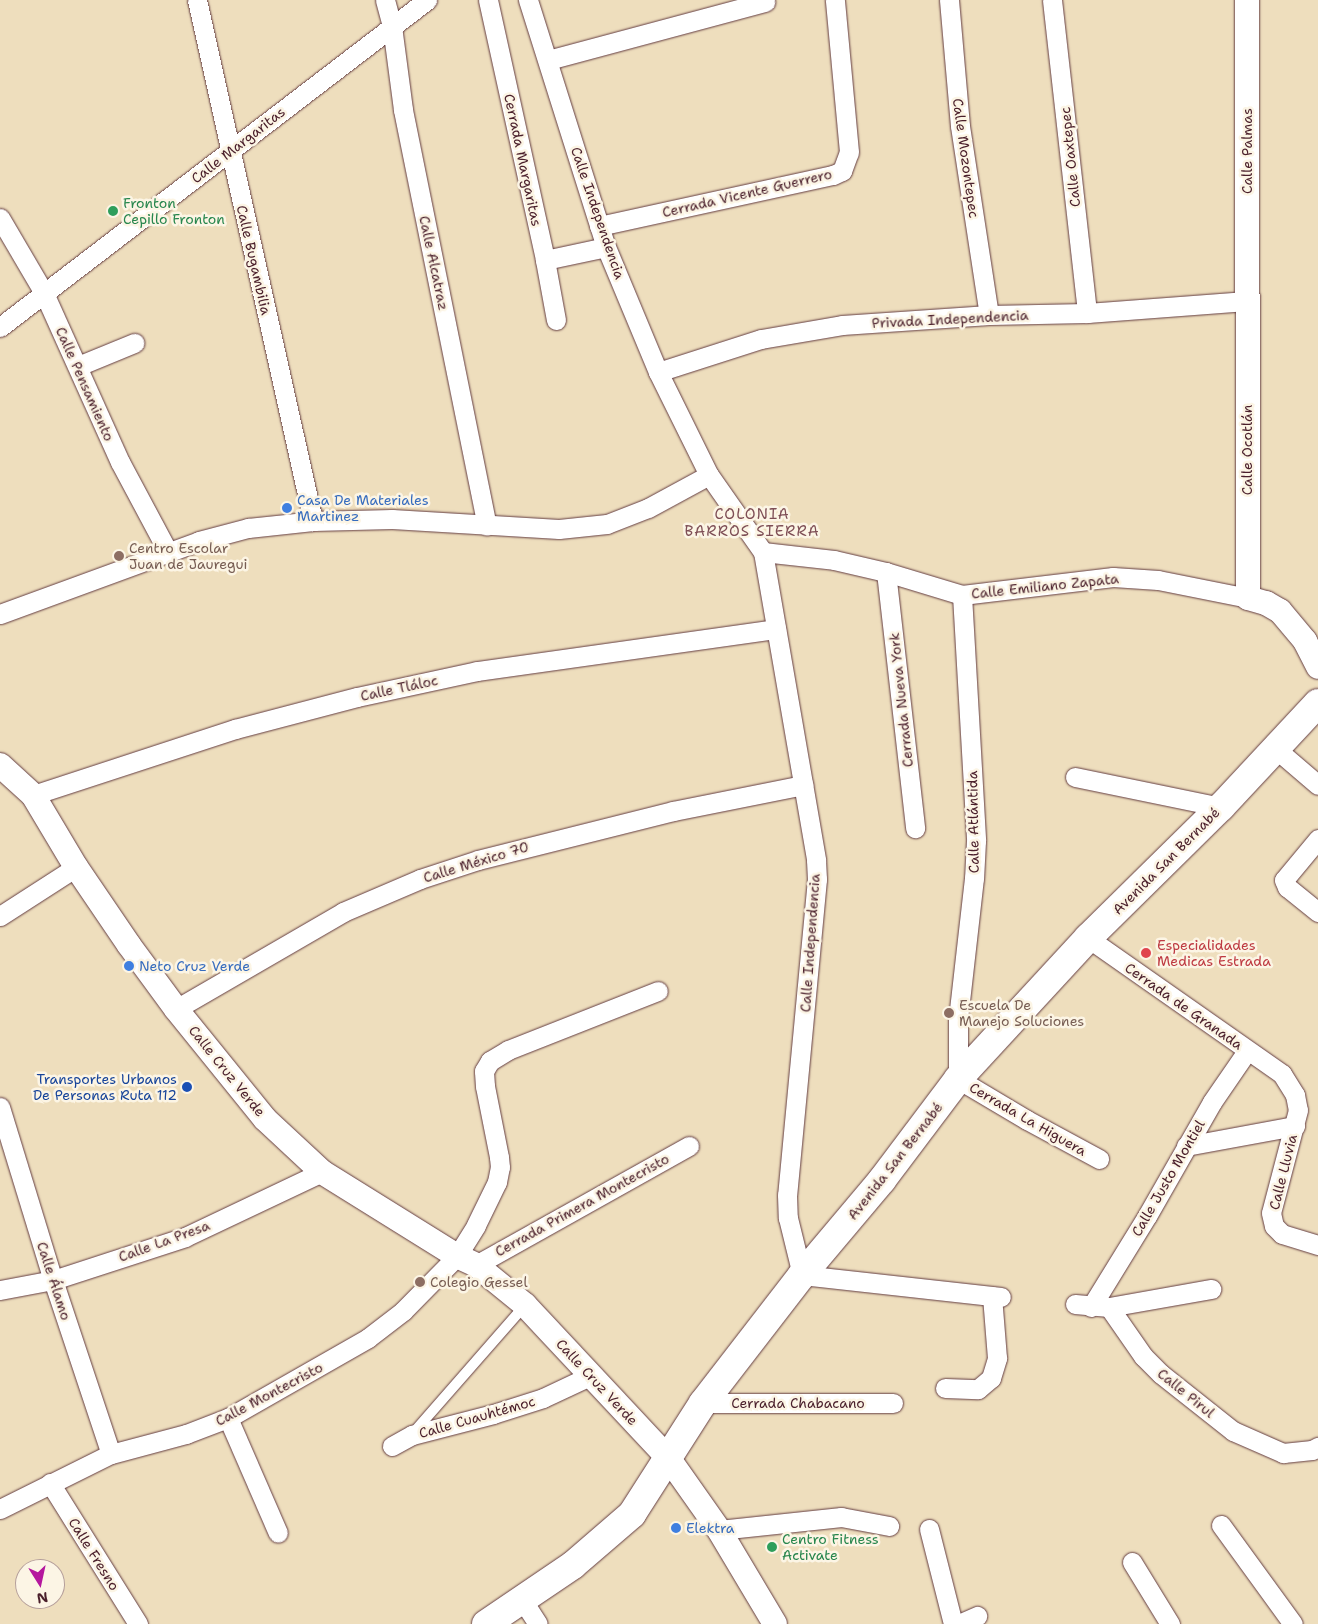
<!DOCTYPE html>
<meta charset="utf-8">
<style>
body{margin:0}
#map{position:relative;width:1318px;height:1624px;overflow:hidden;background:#eedebd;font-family:"Shantell Sans",sans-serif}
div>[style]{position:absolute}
.roads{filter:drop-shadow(0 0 1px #633c41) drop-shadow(0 0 1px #633c41)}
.service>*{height:10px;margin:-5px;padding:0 5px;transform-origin:5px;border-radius:5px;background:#fff}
.minor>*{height:19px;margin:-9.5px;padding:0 9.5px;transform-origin:9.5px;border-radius:9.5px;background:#fff}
.tertiary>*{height:24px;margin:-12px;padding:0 12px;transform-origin:12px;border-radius:12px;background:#fff}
.secondary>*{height:28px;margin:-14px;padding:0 14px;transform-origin:14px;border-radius:14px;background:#fff}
.dots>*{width:14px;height:14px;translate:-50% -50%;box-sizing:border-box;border:2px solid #fcf5e5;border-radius:50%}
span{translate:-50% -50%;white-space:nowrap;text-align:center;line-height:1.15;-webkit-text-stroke:5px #fcf5e5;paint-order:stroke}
.street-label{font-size:14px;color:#4a1f2b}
.leisure-label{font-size:14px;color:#27864d}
.left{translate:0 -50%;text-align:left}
.shop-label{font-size:14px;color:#366cbe}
.education-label{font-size:14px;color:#785e54}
.health-label{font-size:14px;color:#be3a42}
.transit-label{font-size:14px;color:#164399}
.right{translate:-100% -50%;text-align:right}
.neighbourhood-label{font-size:15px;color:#7e4e55;letter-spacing:1px}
.north{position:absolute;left:15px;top:1559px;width:50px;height:50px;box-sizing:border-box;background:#fcf5e5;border:1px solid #b59f9b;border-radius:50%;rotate:170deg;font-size:14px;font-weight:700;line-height:20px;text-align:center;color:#4a1f2b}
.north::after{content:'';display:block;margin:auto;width:18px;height:22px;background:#b5179e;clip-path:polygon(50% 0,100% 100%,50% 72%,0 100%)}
</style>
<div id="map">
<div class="roads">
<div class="service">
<div style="left:414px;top:1432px;width:169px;rotate:-48.8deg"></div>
</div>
<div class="minor">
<div style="left:197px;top:0;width:534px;rotate:77.45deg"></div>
<div style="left:385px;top:0;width:27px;rotate:75deg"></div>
<div style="left:392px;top:26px;width:85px;rotate:82.5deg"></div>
<div style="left:403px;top:110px;width:424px;rotate:78.6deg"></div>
<div style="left:488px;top:0;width:266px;rotate:77.6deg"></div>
<div style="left:545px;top:260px;width:61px;rotate:79.6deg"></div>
<div style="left:528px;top:0;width:259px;rotate:72.5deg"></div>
<div style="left:606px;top:247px;width:135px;rotate:67.4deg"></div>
<div style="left:658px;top:372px;width:115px;rotate:63.7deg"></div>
<div style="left:709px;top:475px;width:94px;rotate:55deg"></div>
<div style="left:763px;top:552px;width:71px;rotate:6.4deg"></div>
<div style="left:834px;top:560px;width:53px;rotate:13deg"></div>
<div style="left:886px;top:572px;width:79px;rotate:16.8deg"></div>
<div style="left:962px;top:595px;width:152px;rotate:-6.8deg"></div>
<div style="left:1113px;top:577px;width:45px;rotate:3.8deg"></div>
<div style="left:1158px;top:580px;width:92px;rotate:11.3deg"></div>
<div style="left:949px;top:0;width:126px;rotate:85deg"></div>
<div style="left:960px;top:126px;width:191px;rotate:81.3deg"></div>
<div style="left:1052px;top:0;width:315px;rotate:83.6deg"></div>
<div style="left:548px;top:60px;width:225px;rotate:-15deg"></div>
<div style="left:0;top:218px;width:87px;rotate:59.6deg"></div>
<div style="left:44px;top:293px;width:185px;rotate:65.8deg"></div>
<div style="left:120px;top:462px;width:102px;rotate:61.9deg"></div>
<div style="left:599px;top:226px;width:239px;rotate:-12.3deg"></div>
<div style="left:833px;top:175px;width:10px;rotate:-24deg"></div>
<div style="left:842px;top:171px;width:20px;rotate:-70deg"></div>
<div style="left:849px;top:152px;width:153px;rotate:-95.3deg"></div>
<div style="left:545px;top:260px;width:62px;rotate:-12deg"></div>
<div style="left:0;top:327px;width:538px;rotate:-37.45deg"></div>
<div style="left:78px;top:366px;width:61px;rotate:-22.3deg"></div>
<div style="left:658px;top:372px;width:108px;rotate:-17.8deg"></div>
<div style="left:761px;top:339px;width:82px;rotate:-9.8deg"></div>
<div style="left:842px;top:325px;width:147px;rotate:-3.9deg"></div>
<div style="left:989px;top:315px;width:98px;rotate:-1.2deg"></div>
<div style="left:1087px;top:313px;width:160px;rotate:-4.3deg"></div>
<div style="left:763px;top:552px;width:313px;rotate:80.2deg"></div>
<div style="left:816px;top:860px;width:19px;rotate:87deg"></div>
<div style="left:817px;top:879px;width:317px;rotate:95.4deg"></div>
<div style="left:787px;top:1195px;width:23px;rotate:88deg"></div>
<div style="left:788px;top:1218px;width:59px;rotate:76.2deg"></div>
<div style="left:802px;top:1275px;width:200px;rotate:6.3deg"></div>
<div style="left:886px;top:572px;width:258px;rotate:83.5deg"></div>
<div style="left:962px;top:595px;width:246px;rotate:86.7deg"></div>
<div style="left:976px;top:841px;width:37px;rotate:93deg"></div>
<div style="left:974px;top:878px;width:142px;rotate:96.5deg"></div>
<div style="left:958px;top:1019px;width:60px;rotate:90deg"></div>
<div style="left:958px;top:1079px;width:80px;rotate:30.7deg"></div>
<div style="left:1027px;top:1120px;width:82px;rotate:28.4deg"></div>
<div style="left:0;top:614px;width:212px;rotate:-20.1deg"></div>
<div style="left:199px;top:541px;width:51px;rotate:-14.9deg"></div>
<div style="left:248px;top:528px;width:65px;rotate:-6.1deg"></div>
<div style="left:313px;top:521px;width:79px;rotate:-1.5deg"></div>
<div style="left:392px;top:519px;width:167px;rotate:3.4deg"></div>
<div style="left:559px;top:529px;width:48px;rotate:-5.9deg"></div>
<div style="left:607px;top:524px;width:44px;rotate:-21.3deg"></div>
<div style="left:648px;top:508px;width:69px;rotate:-28.4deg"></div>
<div style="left:1276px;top:749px;width:55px;rotate:40.6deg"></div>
<div style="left:1075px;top:777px;width:149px;rotate:11.6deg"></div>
<div style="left:33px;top:795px;width:213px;rotate:-18.1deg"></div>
<div style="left:235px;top:729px;width:126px;rotate:-14.7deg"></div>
<div style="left:357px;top:697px;width:123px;rotate:-12.2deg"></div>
<div style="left:477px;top:671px;width:302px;rotate:-8deg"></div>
<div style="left:1318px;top:839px;width:53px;rotate:129.7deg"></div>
<div style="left:1284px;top:880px;width:8px;rotate:67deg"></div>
<div style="left:1287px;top:887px;width:40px;rotate:39deg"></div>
<div style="left:0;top:916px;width:90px;rotate:-32.8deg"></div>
<div style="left:1088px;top:938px;width:237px;rotate:35deg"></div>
<div style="left:1282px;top:1074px;width:25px;rotate:58deg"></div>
<div style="left:1295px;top:1095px;width:15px;rotate:79deg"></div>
<div style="left:1298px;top:1110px;width:106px;rotate:104.7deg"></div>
<div style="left:1271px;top:1213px;width:13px;rotate:77deg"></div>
<div style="left:1274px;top:1226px;width:11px;rotate:45deg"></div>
<div style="left:1282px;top:1234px;width:38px;rotate:17deg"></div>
<div style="left:176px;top:1009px;width:193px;rotate:-30.1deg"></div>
<div style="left:343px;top:912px;width:84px;rotate:-23.2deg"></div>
<div style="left:420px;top:879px;width:61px;rotate:-18.1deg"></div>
<div style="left:478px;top:860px;width:201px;rotate:-14.1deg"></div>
<div style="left:673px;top:811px;width:133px;rotate:-11.3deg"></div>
<div style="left:0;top:1107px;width:181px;rotate:73deg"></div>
<div style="left:53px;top:1280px;width:183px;rotate:71.6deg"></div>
<div style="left:1186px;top:1146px;width:111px;rotate:-10.4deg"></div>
<div style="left:476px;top:1265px;width:244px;rotate:-29.2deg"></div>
<div style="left:0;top:1290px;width:54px;rotate:-10.7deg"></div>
<div style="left:53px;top:1280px;width:139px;rotate:-18deg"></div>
<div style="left:185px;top:1237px;width:152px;rotate:-25.4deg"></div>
<div style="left:1075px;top:1304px;width:34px;rotate:5deg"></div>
<div style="left:1109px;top:1307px;width:60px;rotate:55.2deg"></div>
<div style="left:1143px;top:1356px;width:25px;rotate:45deg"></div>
<div style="left:1161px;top:1374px;width:92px;rotate:38.4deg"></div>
<div style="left:1233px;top:1431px;width:55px;rotate:23.7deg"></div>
<div style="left:1283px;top:1453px;width:29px;rotate:-6deg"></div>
<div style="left:1312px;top:1450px;width:7px;rotate:-27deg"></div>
<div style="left:1091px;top:1307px;width:107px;rotate:-58.4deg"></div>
<div style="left:1147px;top:1216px;width:131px;rotate:-60.3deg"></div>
<div style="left:1212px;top:1102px;width:62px;rotate:-55.5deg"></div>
<div style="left:1109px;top:1307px;width:104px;rotate:-10deg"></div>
<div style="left:945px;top:1388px;width:33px;rotate:2deg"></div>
<div style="left:978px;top:1389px;width:17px;rotate:-40deg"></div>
<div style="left:991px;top:1378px;width:21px;rotate:-73deg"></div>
<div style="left:997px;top:1358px;width:62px;rotate:-94.6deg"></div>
<div style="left:703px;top:1403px;width:190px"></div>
<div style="left:228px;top:1418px;width:125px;rotate:66.5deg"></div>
<div style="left:392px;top:1446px;width:23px;rotate:-29deg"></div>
<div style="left:412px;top:1435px;width:84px;rotate:-14.5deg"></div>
<div style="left:493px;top:1414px;width:52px;rotate:-17.7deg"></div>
<div style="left:543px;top:1398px;width:52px;rotate:-25.1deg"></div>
<div style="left:50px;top:1483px;width:166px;rotate:58deg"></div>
<div style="left:0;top:1509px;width:124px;rotate:-26.4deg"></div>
<div style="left:111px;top:1454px;width:78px;rotate:-14.9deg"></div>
<div style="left:186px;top:1434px;width:45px;rotate:-20.9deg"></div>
<div style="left:228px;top:1418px;width:161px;rotate:-29.7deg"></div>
<div style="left:368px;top:1338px;width:44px;rotate:-37.6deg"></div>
<div style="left:403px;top:1311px;width:77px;rotate:-45.5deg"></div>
<div style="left:457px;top:1256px;width:36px;rotate:-58deg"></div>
<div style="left:476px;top:1225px;width:48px;rotate:-64deg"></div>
<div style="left:497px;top:1182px;width:15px;rotate:-79deg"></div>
<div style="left:500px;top:1167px;width:10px;rotate:-96deg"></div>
<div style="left:499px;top:1157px;width:72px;rotate:-101.2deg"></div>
<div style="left:485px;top:1086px;width:15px;rotate:-94deg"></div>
<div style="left:484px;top:1071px;width:12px;rotate:-59deg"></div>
<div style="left:490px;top:1061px;width:21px;rotate:-31deg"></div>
<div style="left:508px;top:1050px;width:161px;rotate:-21.5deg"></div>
<div style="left:1221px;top:1525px;width:122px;rotate:54deg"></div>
<div style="left:929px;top:1529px;width:98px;rotate:75.8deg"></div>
<div style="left:719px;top:1530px;width:123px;rotate:-6.1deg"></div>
<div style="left:841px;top:1517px;width:49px;rotate:10.6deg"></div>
<div style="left:1132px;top:1562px;width:73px;rotate:58.5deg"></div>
<div style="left:523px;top:1601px;width:27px;rotate:57deg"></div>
<div style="left:959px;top:1624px;width:20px;rotate:-24deg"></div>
</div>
<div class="tertiary">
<div style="left:1247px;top:0;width:598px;rotate:89.9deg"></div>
<div style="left:1248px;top:598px;width:19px;rotate:16deg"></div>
<div style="left:1266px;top:603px;width:16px;rotate:30deg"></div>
<div style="left:1280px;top:611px;width:39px;rotate:50deg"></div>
<div style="left:1305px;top:641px;width:29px;rotate:63deg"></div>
<div style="left:0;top:765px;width:45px;rotate:42.3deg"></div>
<div style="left:33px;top:795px;width:84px;rotate:59.2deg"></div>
<div style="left:76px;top:867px;width:94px;rotate:55.8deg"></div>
<div style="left:129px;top:945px;width:79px;rotate:53.7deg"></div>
<div style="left:176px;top:1009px;width:141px;rotate:51deg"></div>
<div style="left:265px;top:1119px;width:78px;rotate:42.9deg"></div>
<div style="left:322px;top:1172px;width:159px;rotate:31.9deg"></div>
<div style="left:457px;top:1256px;width:21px;rotate:25deg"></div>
<div style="left:476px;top:1265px;width:63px;rotate:39.2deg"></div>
<div style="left:525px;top:1305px;width:211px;rotate:46.9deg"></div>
<div style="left:669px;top:1459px;width:87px;rotate:54.8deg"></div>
<div style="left:719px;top:1530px;width:109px;rotate:59.2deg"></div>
</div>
<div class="secondary">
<div style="left:486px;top:1624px;width:105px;rotate:-34.1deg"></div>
<div style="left:573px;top:1565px;width:78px;rotate:-40.8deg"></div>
<div style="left:632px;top:1514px;width:132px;rotate:-57.4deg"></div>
<div style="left:703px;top:1403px;width:162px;rotate:-52.3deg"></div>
<div style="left:802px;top:1275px;width:124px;rotate:-49.9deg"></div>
<div style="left:882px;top:1180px;width:126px;rotate:-53deg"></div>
<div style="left:958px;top:1079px;width:192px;rotate:-47.3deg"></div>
<div style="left:1088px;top:938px;width:187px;rotate:-44.6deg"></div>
<div style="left:1221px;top:807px;width:142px;rotate:-47deg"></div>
</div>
</div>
<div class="dots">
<div style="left:113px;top:211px;background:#2e9e5b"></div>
<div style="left:287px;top:508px;background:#3f7fe0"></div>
<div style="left:119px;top:556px;background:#8d6e63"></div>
<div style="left:1146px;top:953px;background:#e0444e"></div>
<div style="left:129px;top:966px;background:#3f7fe0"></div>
<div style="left:949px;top:1013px;background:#8d6e63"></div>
<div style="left:187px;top:1087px;background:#1a4fb4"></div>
<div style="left:420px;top:1282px;background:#8d6e63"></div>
<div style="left:676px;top:1528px;background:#3f7fe0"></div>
<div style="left:772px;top:1547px;background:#2e9e5b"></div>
</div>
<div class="street-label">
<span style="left:238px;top:145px;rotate:-38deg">Calle Margaritas</span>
<span style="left:1247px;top:151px;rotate:-90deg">Calle Palmas</span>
<span style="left:1070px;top:157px;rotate:-96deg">Calle Oaxtepec</span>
<span style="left:966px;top:158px;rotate:82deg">Calle Mozontepec</span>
<span style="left:523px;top:160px;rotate:78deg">Cerrada Margaritas</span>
<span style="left:747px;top:193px;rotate:-13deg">Cerrada Vicente Guerrero</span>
<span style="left:598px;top:213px;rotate:71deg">Calle Independencia</span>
<span style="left:254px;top:260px;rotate:77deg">Calle Bugambilia</span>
<span style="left:434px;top:263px;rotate:78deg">Calle Alcatraz</span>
<span style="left:950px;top:319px;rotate:-3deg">Privada Independencia</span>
<span style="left:85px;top:384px;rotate:66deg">Calle Pensamiento</span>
<span style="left:1247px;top:450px;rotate:-90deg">Calle Ocotlán</span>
<span style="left:1045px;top:586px;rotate:-6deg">Calle Emiliano Zapata</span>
<span style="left:399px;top:688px;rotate:-12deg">Calle Tláloc</span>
<span style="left:901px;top:700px;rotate:-96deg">Cerrada Nueva York</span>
<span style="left:973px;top:822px;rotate:-91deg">Calle Atlántida</span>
<span style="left:1166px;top:861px;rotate:-45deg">Avenida San Bernabé</span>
<span style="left:476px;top:862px;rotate:-17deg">Calle México 70</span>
<span style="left:810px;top:943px;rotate:-86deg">Calle Independencia</span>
<span style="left:1184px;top:1006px;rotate:35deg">Cerrada de Granada</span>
<span style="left:227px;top:1071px;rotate:51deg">Calle Cruz Verde</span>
<span style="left:1028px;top:1119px;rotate:30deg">Cerrada La Higuera</span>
<span style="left:895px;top:1161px;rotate:-52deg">Avenida San Bernabé</span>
<span style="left:1283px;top:1172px;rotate:-76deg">Calle Lluvia</span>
<span style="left:1168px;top:1178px;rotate:-60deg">Calle Justo Montiel</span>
<span style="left:582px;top:1205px;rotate:-29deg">Cerrada Primera Montecristo</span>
<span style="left:164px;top:1241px;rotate:-20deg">Calle La Presa</span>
<span style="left:54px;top:1281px;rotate:72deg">Calle Álamo</span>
<span style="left:597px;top:1382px;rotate:47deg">Calle Cruz Verde</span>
<span style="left:1186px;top:1393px;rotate:39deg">Calle Pirul</span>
<span style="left:269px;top:1394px;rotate:-28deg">Calle Montecristo</span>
<span style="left:798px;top:1403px">Cerrada Chabacano</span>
<span style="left:477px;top:1417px;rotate:-16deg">Calle Cuauhtémoc</span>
<span style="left:94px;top:1554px;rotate:58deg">Calle Fresno</span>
</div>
<div class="leisure-label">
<span class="left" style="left:123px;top:211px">Fronton<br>Cepillo Fronton</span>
<span class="left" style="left:782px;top:1547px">Centro Fitness<br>Activate</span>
</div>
<div class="shop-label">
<span class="left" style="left:297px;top:508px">Casa De Materiales<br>Martinez</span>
<span class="left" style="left:139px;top:966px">Neto Cruz Verde</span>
<span class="left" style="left:686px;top:1528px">Elektra</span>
</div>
<div class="education-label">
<span class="left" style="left:129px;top:556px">Centro Escolar<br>Juan de Jauregui</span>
<span class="left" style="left:959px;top:1013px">Escuela De<br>Manejo Soluciones</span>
<span class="left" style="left:430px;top:1282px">Colegio Gessel</span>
</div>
<div class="health-label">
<span class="left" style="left:1157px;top:953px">Especialidades<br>Medicas Estrada</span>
</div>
<div class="transit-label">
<span class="right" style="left:177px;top:1087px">Transportes Urbanos<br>De Personas Ruta 112</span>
</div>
<div class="neighbourhood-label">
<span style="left:752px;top:523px">COLONIA<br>BARROS SIERRA</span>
</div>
<div class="north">N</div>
</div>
